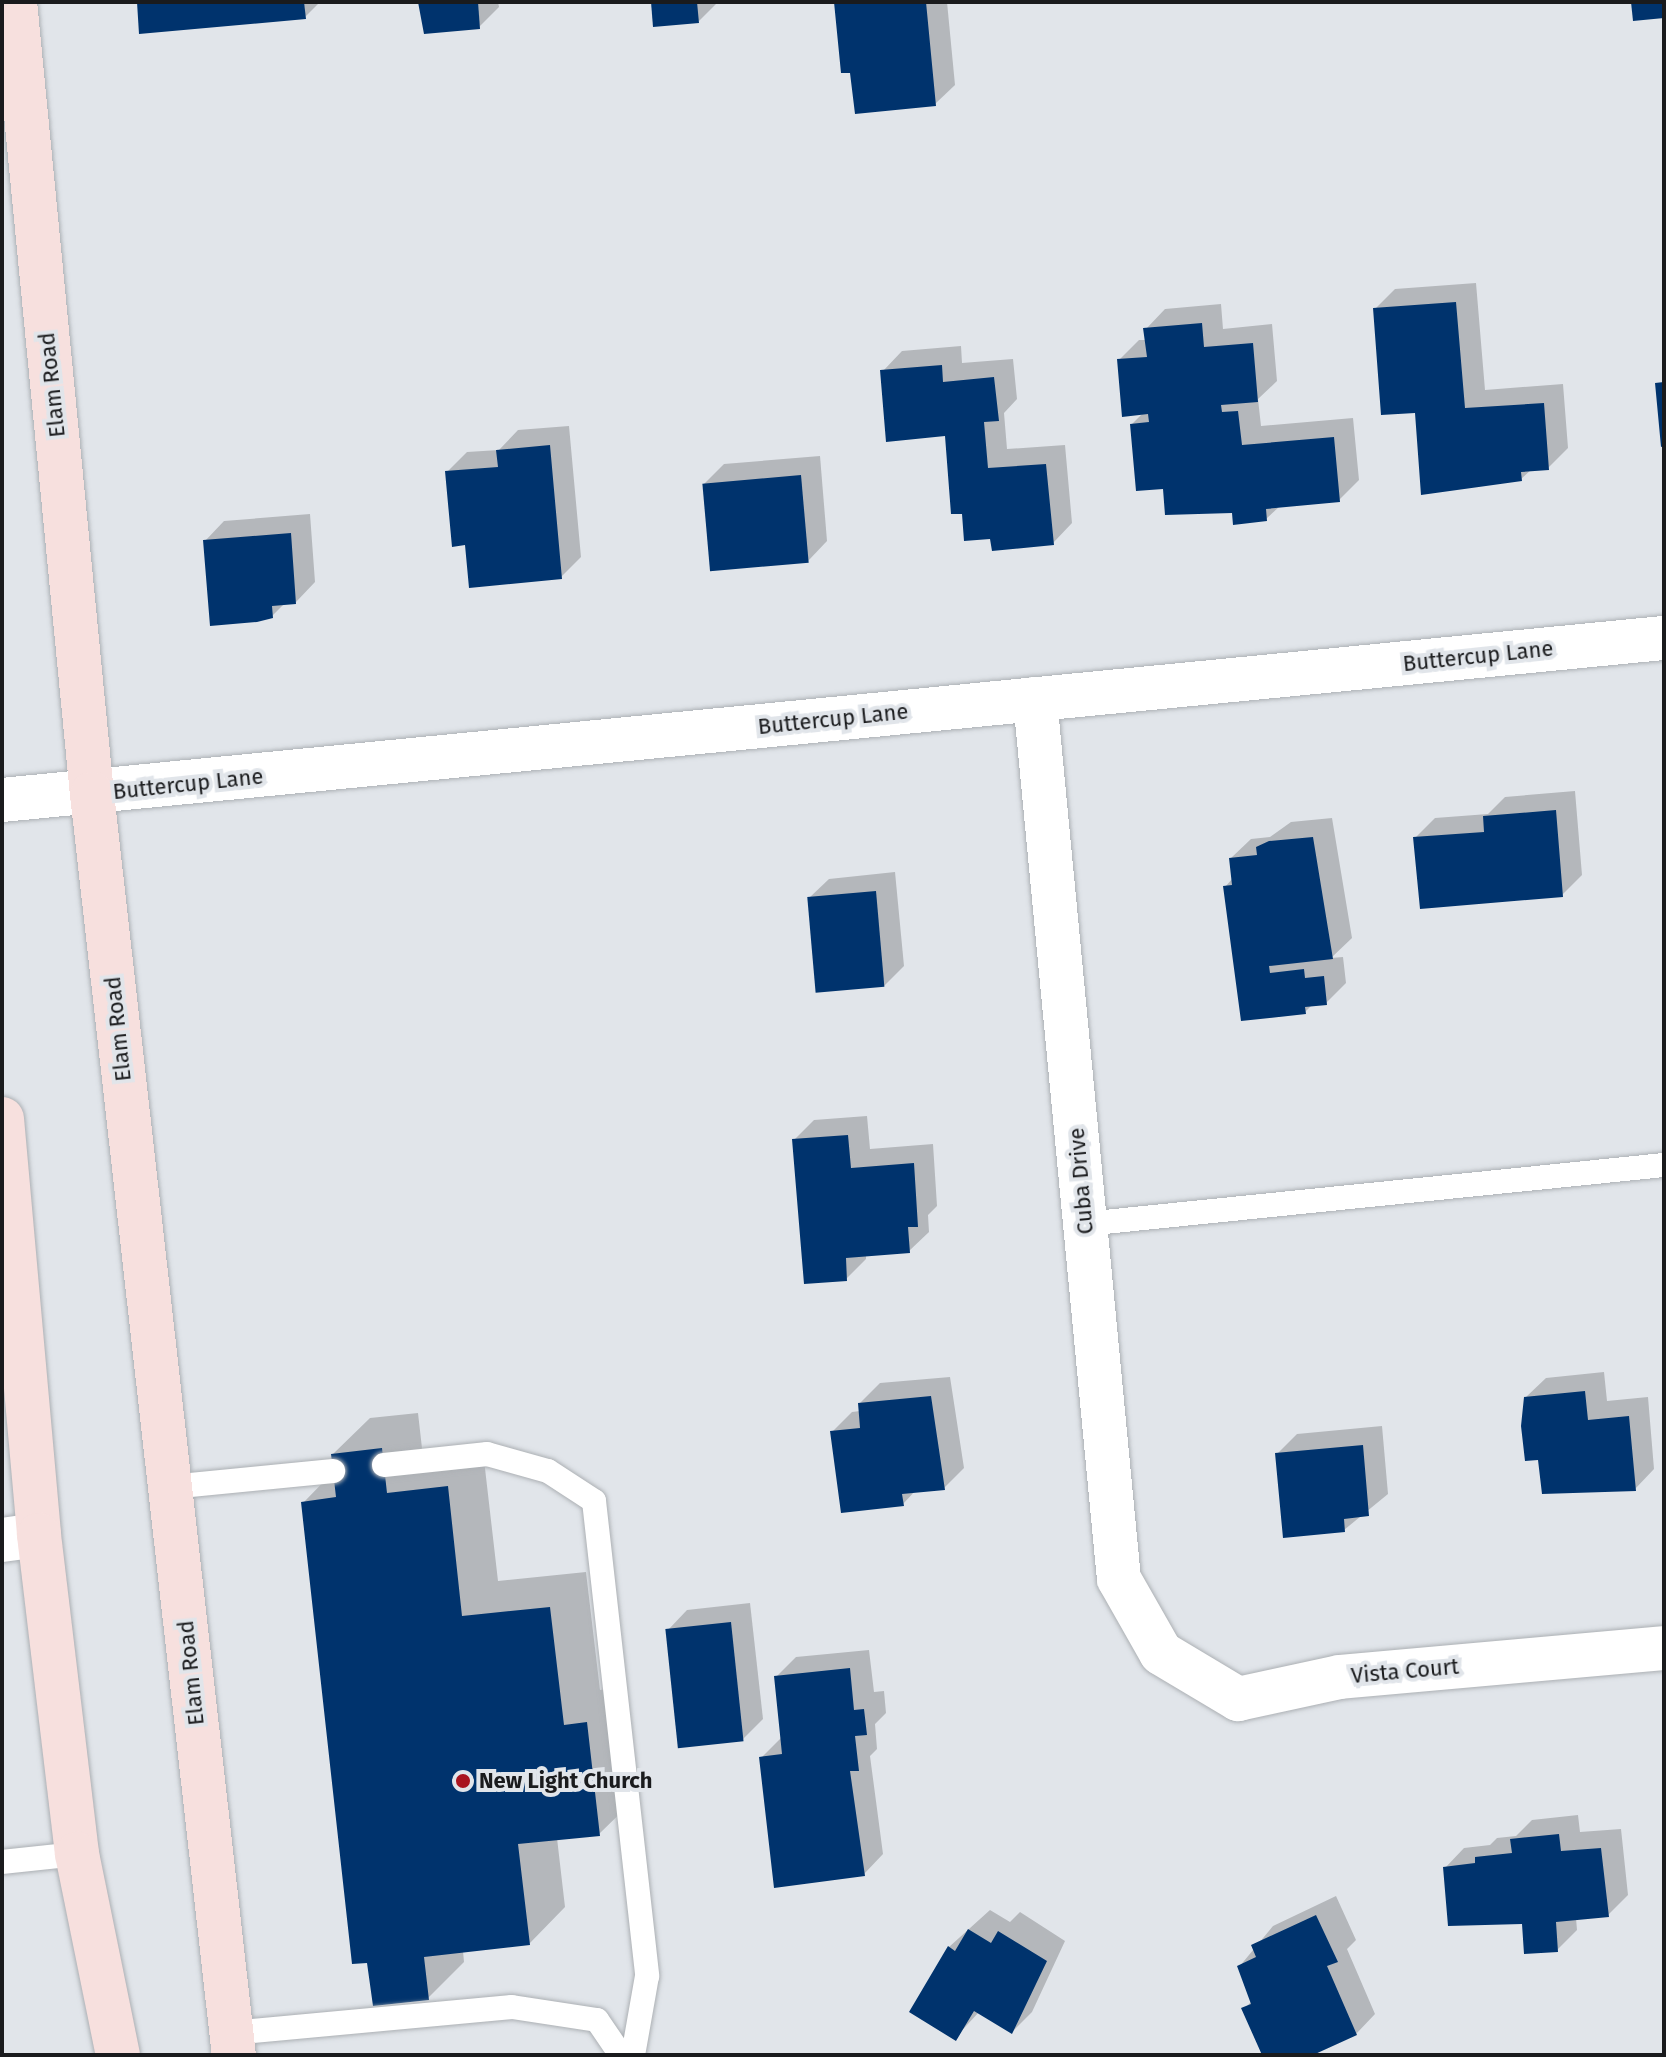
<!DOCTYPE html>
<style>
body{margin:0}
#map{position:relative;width:1666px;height:2057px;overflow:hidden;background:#e1e5ea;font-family:"Fira Sans",sans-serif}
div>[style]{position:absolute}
.shadow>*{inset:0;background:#0003}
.building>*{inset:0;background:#00336d;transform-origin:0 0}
.roads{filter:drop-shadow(0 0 2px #acb0b4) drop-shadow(0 0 2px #acb0b4)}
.service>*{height:24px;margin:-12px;padding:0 12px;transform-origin:12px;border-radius:12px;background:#fff}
.minor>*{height:44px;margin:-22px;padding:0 22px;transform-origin:22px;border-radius:22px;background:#fff}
.secondary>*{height:44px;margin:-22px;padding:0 22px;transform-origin:22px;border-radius:22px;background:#f7e0de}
.dots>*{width:22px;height:22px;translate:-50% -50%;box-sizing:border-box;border:4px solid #e1e5ea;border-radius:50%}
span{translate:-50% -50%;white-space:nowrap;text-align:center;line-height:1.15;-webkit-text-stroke:8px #e1e5ea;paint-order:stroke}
.street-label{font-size:22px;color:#1a1b1d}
.poi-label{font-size:22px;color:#1a1b1d;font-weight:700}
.left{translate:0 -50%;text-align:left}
.frame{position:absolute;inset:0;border:4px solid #1a1b1d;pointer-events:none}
</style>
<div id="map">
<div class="shadow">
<div style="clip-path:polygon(139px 2px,320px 2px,305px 17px)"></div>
<div style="clip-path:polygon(420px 2px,498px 2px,499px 7px,479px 27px)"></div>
<div style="clip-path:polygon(653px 2px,718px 2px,699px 21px)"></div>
<div style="clip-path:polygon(837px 2px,947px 2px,955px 85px,935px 104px,852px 71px)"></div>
<div style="clip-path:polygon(1476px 283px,1485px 390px,1563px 384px,1568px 448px,1548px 468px,1532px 469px,1521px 479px,1417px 411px,1375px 309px,1395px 289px)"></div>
<div style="clip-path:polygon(1221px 304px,1223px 329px,1272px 324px,1277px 381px,1258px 399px,1261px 426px,1353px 418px,1359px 480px,1339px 500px,1280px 506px,1266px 519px,1165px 486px,1132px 424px,1144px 412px,1119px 360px,1139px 340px,1147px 340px,1146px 329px,1165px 309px)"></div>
<div style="clip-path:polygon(961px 346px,962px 363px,1013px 359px,1017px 399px,1004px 413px,1007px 449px,1065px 445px,1072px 523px,1053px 543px,992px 537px,964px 512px,947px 434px,883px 371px,902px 351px)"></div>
<div style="clip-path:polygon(569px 426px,581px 557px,561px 577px,467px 543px,447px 472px,467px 452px,499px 450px,518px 430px)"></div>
<div style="clip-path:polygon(820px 456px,827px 541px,808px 561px,704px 484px,724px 464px)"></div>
<div style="clip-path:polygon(310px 514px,315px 582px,296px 602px,285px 603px,272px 616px,205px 541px,224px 521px)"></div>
<div style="clip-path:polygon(1575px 791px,1582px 875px,1562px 895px,1415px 838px,1435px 818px,1488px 814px,1505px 797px)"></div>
<div style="clip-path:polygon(1332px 818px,1352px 938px,1331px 958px,1343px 957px,1346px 983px,1326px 1003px,1313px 1004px,1305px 1012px,1243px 1019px,1225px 887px,1233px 878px,1231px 858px,1251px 839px,1270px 837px,1291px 822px)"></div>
<div style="clip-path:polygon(895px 872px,904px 966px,884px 986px,809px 898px,829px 879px)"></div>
<div style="clip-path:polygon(867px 1116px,870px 1149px,933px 1144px,937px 1206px,928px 1215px,929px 1232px,909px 1251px,866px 1255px,866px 1259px,846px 1279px,794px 1140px,814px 1120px)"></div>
<div style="clip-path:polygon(1604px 1372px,1607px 1401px,1648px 1397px,1654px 1469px,1635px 1489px,1540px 1458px,1526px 1397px,1546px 1378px)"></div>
<div style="clip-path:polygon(950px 1377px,964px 1468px,944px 1488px,916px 1490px,903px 1504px,832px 1432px,852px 1412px,860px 1411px,860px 1403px,880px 1383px)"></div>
<div style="clip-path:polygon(418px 1413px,423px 1457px,483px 1451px,498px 1581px,586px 1572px,600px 1690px,623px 1687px,636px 1798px,599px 1834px,557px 1838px,565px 1907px,529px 1944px,463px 1951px,464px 1962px,428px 1998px,303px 1503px,335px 1470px,333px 1454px,370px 1418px)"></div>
<div style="clip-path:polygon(1382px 1426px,1388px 1494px,1344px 1530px,1277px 1454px,1297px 1434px)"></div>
<div style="clip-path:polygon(750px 1603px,763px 1719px,743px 1739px,668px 1630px,687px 1610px)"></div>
<div style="clip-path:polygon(869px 1650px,874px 1692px,884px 1691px,886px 1713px,875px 1724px,877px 1749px,870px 1756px,883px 1854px,864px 1874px,761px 1758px,781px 1738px,776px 1677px,796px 1657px)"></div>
<div style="clip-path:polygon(1578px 1815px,1580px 1832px,1621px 1829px,1628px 1895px,1608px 1915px,1576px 1918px,1577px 1930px,1557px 1950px,1524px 1922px,1445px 1868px,1464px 1848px,1490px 1845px,1497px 1838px,1516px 1836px,1532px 1820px)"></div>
<div style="clip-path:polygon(1336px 1896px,1356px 1940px,1347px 1949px,1375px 2014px,1356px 2034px,1308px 2055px,1264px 2055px,1244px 2009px,1252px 2001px,1239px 1967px,1273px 1926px)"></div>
<div style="clip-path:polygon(990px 1910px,1010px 1922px,1020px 1912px,1065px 1941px,1032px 2012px,1012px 2032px,979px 2012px,955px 2038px,911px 2011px,949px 1947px)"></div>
</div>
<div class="building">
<div style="clip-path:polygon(137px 2px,304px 2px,306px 19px,139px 34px)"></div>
<div style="clip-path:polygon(418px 2px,478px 2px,480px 29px,424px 34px)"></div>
<div style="clip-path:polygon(651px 2px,697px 2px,699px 23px,653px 27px)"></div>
<div style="clip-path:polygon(834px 2px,926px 2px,936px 106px,855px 114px,850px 73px,841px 73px)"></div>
<div style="clip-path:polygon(1631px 2px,1664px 2px,1664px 18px,1633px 21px)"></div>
<div style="clip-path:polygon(1456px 302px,1465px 408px,1544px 403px,1549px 470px,1521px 472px,1522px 481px,1421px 495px,1415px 413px,1381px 415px,1373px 308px)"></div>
<div style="clip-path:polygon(1202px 323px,1204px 347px,1253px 343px,1258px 402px,1221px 405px,1222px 412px,1238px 411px,1242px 445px,1334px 437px,1340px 502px,1266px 509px,1267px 521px,1233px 525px,1232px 513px,1165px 515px,1163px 489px,1136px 491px,1130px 424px,1149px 422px,1148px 414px,1122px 417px,1117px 359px,1147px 357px,1143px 328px)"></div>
<div style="clip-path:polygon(942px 365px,943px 382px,994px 377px,999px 421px,984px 422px,988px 468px,1046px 464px,1054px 545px,992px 551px,990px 539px,964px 541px,962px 514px,951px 514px,945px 436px,886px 442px,880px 370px)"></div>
<div style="clip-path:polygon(1664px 382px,1664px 446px,1661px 447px,1655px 383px)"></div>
<div style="clip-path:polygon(550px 445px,562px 579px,469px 588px,465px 545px,452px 547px,445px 471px,498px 467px,496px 450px)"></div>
<div style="left:801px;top:475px;width:88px;height:99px;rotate:85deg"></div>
<div style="clip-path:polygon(291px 533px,296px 604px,272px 606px,273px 618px,257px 622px,210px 626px,203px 540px)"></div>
<div style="clip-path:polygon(1556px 810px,1563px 897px,1420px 909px,1413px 837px,1484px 832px,1483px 816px)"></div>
<div style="clip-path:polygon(1313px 837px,1333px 959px,1269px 966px,1270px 973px,1304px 969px,1305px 978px,1324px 976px,1327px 1005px,1305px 1007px,1306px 1014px,1241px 1021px,1223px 886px,1232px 885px,1229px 858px,1257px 855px,1256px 847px,1269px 841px)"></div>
<div style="left:876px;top:891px;width:96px;height:69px;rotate:85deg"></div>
<div style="clip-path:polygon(848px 1135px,851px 1168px,914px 1163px,918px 1227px,908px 1227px,910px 1253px,846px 1258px,847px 1281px,804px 1284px,792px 1139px)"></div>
<div style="clip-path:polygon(1585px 1391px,1588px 1420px,1629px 1416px,1636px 1491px,1542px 1494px,1538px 1460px,1525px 1461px,1521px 1426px,1524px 1397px)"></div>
<div style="clip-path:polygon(931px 1396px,945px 1490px,902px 1494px,904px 1506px,841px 1513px,830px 1431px,860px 1428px,858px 1403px)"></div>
<div style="clip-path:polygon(1363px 1445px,1369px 1516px,1344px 1519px,1345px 1532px,1283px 1538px,1275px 1453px)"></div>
<div style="clip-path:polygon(382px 1448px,387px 1493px,448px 1486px,462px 1616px,550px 1607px,564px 1725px,587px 1722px,600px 1836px,518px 1844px,530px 1945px,424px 1957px,429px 2000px,373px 2006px,367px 1963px,352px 1964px,301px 1502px,336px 1497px,331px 1454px)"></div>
<div style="left:731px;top:1622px;width:120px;height:66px;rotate:84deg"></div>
<div style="clip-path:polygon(850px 1668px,854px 1710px,864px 1709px,867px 1735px,855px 1736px,859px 1771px,850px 1771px,865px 1876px,774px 1888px,759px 1757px,782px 1754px,774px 1676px)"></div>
<div style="clip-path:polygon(1559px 1834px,1561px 1851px,1601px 1848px,1609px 1917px,1556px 1922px,1558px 1952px,1524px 1954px,1522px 1924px,1448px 1926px,1443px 1867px,1475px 1863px,1475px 1857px,1512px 1853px,1510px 1839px)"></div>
<div style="clip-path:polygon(1316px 1915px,1338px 1962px,1327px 1966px,1357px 2035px,1313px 2055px,1262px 2055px,1241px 2008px,1251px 2004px,1237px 1966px,1256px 1957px,1251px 1945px)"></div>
<div style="clip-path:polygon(968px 1929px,991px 1943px,998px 1931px,1047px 1961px,1012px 2034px,974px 2011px,956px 2041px,909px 2012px,948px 1946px,955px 1951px)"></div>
</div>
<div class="roads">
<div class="service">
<div style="left:1085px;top:1224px;width:582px;rotate:-5.82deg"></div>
<div style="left:384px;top:1465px;width:104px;rotate:-6.1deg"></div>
<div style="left:487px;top:1454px;width:63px;rotate:15.6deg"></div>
<div style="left:548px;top:1471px;width:55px;rotate:33.1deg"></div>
<div style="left:594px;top:1501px;width:478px;rotate:83.6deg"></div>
<div style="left:647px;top:1976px;width:80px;rotate:100deg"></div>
<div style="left:170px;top:1487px;width:164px;rotate:-5.6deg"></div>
<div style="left:2px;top:1862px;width:75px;rotate:-6.1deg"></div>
<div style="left:231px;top:2033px;width:282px;rotate:-5.3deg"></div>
<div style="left:512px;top:2007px;width:86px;rotate:8.7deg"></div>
<div style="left:597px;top:2020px;width:42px;rotate:55.6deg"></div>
</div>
<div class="minor">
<div style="left:1035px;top:699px;width:884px;rotate:84.55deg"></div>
<div style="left:1119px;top:1579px;width:85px;rotate:60.4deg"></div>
<div style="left:1161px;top:1653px;width:90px;rotate:30.9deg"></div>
<div style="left:1238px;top:1699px;width:104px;rotate:-12.2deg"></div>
<div style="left:1340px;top:1677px;width:325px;rotate:-5.1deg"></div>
<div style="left:2px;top:800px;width:1670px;rotate:-5.57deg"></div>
<div style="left:2px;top:1540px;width:37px;rotate:-8deg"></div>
</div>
<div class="secondary">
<div style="left:15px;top:2px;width:796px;rotate:84.45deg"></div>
<div style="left:92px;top:794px;width:1269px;rotate:83.58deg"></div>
<div style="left:2px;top:1119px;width:418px;rotate:84.9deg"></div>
<div style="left:39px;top:1535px;width:321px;rotate:83.2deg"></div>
<div style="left:77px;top:1854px;width:205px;rotate:78.5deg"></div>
</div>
</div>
<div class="dots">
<div style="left:463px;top:1781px;background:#a9141f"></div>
</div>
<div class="street-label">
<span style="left:52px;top:385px;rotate:-96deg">Elam Road</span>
<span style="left:1478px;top:656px;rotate:-6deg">Buttercup Lane</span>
<span style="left:833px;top:719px;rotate:-6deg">Buttercup Lane</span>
<span style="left:188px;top:784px;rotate:-6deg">Buttercup Lane</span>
<span style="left:118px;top:1029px;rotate:-96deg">Elam Road</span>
<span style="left:1081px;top:1181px;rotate:-95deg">Cuba Drive</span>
<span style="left:1405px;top:1671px;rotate:-5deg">Vista Court</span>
<span style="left:191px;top:1673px;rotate:-96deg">Elam Road</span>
</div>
<div class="poi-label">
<span class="left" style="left:479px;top:1781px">New Light Church</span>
</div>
<div class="frame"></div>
</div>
